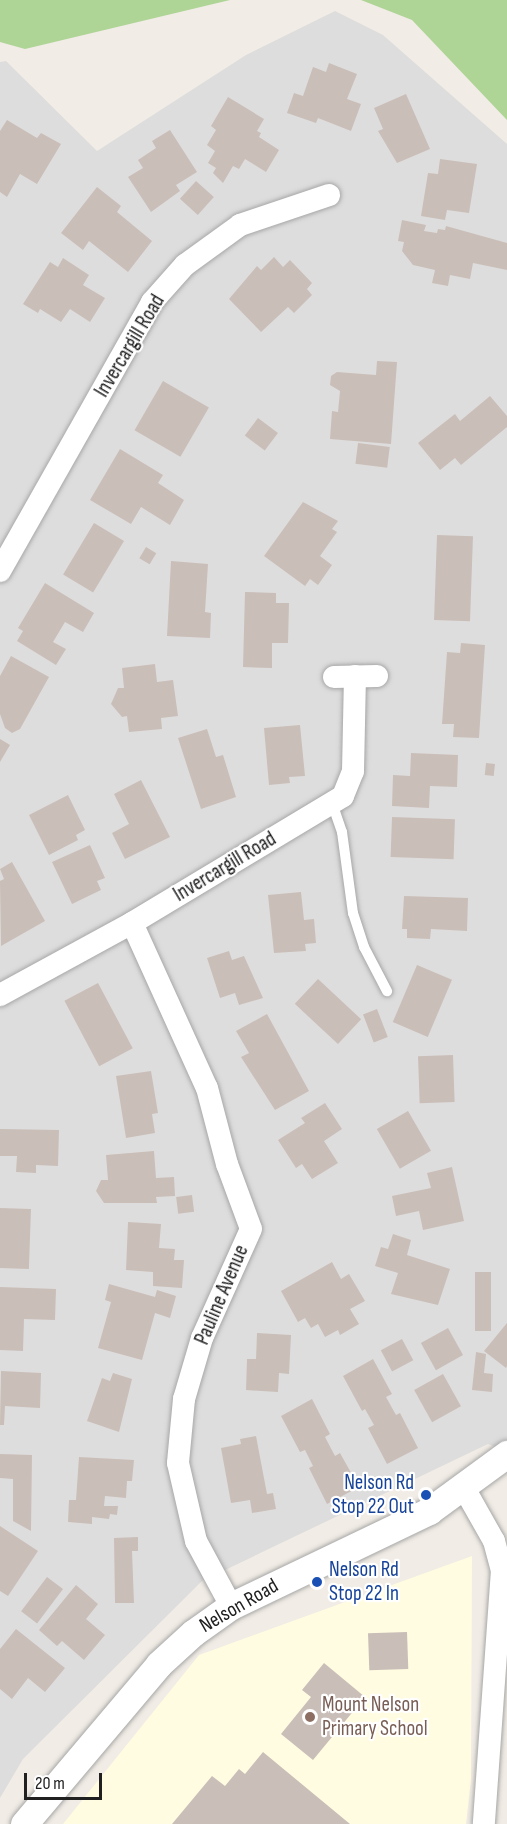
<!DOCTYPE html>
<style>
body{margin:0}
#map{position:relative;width:507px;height:1824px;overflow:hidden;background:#f1ece5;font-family:"Sofia Sans Condensed",sans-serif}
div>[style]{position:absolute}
.residential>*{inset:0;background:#dedddd}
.education>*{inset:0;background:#fffce1}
.forest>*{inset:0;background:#aed496}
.building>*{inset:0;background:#cabeb8;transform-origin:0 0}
.roads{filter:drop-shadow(0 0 2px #a7a7a7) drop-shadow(0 0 2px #a7a7a7)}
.service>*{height:10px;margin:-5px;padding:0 5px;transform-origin:5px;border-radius:5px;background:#fff}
.minor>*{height:22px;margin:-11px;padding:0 11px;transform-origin:11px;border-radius:11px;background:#fff}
.tertiary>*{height:27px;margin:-13.5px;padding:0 13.5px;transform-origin:13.5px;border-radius:13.5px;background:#fff}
.dots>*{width:16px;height:16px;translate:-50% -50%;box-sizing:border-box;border:3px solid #fff;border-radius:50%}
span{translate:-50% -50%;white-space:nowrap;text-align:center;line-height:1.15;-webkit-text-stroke:4.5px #fff;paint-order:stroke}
.street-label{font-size:21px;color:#202020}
.transit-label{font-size:21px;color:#164399}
.right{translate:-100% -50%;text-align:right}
.left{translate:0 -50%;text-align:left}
.education-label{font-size:21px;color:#785e54}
.scale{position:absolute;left:24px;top:1773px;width:78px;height:27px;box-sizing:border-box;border:3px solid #202020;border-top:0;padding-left:8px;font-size:18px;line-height:21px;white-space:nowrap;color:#202020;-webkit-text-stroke:4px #fff;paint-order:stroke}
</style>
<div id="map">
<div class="residential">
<div style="clip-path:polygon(335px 11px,383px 35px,507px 144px,507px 1452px,488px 1444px,202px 1581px,23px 1759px,0 1798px,0 62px,6px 61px,97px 151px,246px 55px)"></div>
</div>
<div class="education">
<div style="clip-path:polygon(472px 1556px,471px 1780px,466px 1824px,63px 1824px,199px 1655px)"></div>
</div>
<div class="forest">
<div style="clip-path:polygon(0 0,230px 0,25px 49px,0 42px)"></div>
<div style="clip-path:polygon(361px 0,507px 0,507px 120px,412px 20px)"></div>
</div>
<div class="building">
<div style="clip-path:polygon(329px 63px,357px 74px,347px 99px,361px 104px,351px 131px,318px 118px,316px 123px,287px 113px,294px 93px,303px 96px,313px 67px,326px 72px)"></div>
<div style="clip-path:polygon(406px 94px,430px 149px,397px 163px,378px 131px,383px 129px,374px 108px)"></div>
<div style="clip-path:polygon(228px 97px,264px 119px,257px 131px,261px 133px,259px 137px,279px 150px,266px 172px,245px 159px,239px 169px,233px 166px,223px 183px,213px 173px,216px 168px,208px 163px,215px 151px,207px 145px,216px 130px,211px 126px)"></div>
<div style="clip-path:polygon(7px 120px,37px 138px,41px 133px,61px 144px,37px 184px,20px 174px,7px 197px,0 192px,0 131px)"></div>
<div style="clip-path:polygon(170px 130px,197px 172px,176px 185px,180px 191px,151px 212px,128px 177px,143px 168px,138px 160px,156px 148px,152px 141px)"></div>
<div style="clip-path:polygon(440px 159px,477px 164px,469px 213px,447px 210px,445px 220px,421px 216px,428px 173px,438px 174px)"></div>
<div style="left:196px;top:181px;width:24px;height:24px;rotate:42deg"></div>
<div style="clip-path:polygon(97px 187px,121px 206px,117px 212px,152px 241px,128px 272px,89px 241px,83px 250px,61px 233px)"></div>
<div style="clip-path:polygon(402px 220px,426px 225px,424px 231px,437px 233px,438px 229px,445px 230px,446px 226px,507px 243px,507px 270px,473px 263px,470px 279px,450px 275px,448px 286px,432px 283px,435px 270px,413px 265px,402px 251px,404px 242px,398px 241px)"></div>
<div style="clip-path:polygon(274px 257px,283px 267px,290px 260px,312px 283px,307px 289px,312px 295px,294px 313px,288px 307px,261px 332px,229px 299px,257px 266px,261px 270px)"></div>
<div style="clip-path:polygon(63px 258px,89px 275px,83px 285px,105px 298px,90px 322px,70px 309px,61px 322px,40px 309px,38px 313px,23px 304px,50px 262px,58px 267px)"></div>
<div style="clip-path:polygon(377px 361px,397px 362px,391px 444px,330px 439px,332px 411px,338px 412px,340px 391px,330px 385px,331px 376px,337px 372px,376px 375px)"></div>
<div style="left:163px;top:381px;width:53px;height:57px;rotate:30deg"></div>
<div style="clip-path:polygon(490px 396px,507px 416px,507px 427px,461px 465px,455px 458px,440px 470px,418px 443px,455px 414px,460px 421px)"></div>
<div style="left:258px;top:418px;width:25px;height:22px;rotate:37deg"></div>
<div style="left:358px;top:443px;width:32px;height:21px;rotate:7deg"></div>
<div style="clip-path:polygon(120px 449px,163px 475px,158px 483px,184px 500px,170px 525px,141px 507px,131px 524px,90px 500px)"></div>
<div style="clip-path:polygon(303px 502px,338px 521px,332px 529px,337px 532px,320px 556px,332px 565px,318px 585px,310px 579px,305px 586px,264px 556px)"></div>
<div style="left:94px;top:523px;width:35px;height:60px;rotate:31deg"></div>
<div style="left:437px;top:535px;width:36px;height:85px;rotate:2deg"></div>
<div style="left:146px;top:547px;width:12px;height:13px;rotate:31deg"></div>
<div style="clip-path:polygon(171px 561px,208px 564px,205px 612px,211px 613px,210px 638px,167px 636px)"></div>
<div style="clip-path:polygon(45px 583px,94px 613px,83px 632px,65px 622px,53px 642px,66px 649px,56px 665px,17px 641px,23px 631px,18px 628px)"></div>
<div style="clip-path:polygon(245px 592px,276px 593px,276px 603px,289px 603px,288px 643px,272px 643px,272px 668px,243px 667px)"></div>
<div style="clip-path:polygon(461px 643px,485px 645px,479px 738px,453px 737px,454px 724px,442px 724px,447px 652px,460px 653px)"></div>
<div style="clip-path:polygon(11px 656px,49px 677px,20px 729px,12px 733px,5px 728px,0 714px,0 676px)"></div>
<div style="clip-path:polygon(155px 664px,157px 682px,173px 680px,178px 716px,161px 718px,162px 729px,129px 732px,127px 716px,122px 717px,111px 704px,118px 688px,124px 688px,122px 668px)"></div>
<div style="clip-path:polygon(300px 725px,305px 776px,289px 777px,290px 783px,269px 785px,264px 728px)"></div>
<div style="clip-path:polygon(207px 729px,216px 757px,223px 755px,236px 797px,201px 809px,178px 738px)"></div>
<div style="clip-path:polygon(0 739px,10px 745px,0 762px)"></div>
<div style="clip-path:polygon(411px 753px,458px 755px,457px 787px,430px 786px,429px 808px,392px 806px,393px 775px,410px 776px)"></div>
<div style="left:486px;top:763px;width:9px;height:12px;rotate:6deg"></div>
<div style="clip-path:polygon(141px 780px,170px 837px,125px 859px,112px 833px,129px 824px,114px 794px)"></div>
<div style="clip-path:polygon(68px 795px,85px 830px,76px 835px,78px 840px,49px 855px,29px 815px)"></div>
<div style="left:392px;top:817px;width:63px;height:40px;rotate:2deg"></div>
<div style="clip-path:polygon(90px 845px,105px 878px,97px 881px,101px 890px,72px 904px,52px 862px)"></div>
<div style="clip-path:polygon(12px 862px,45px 921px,1px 946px,0 881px,4px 879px,0 869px)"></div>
<div style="clip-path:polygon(301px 892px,304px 920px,314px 919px,316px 943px,305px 944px,306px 951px,274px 953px,268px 895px)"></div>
<div style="clip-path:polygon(404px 896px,468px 898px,467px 931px,431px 929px,430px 939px,407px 938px,407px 929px,402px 929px)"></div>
<div style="clip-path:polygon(229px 951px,232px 960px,244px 956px,263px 998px,239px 1005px,235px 993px,220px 998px,207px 958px)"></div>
<div style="left:417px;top:965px;width:38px;height:62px;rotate:23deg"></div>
<div style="left:318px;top:979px;width:59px;height:34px;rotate:43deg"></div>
<div style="left:98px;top:983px;width:74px;height:38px;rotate:62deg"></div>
<div style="left:377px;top:1009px;width:30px;height:15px;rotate:69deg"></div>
<div style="clip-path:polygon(267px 1014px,309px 1091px,275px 1110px,241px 1057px,249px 1053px,236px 1031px)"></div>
<div style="left:453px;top:1055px;width:47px;height:35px;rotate:88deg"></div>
<div style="clip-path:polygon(151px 1071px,158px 1113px,152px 1114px,155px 1133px,126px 1138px,116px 1076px)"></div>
<div style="clip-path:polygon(325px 1103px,342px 1129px,324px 1141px,338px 1163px,312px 1179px,302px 1164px,296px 1168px,278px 1140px,305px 1123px,301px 1118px)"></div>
<div style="left:408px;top:1111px;width:46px;height:36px;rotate:60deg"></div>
<div style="clip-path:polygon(0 1129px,59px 1130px,58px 1166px,36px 1165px,36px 1173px,16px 1172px,17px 1156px,0 1156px)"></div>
<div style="clip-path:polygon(154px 1151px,156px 1178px,174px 1177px,175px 1196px,156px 1197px,157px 1203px,104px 1203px,96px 1191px,101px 1180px,108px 1180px,106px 1155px)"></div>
<div style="clip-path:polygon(452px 1167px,464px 1221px,423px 1230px,419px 1211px,396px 1216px,392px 1196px,431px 1188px,427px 1173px)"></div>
<div style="left:192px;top:1195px;width:17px;height:16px;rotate:83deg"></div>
<div style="left:0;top:1208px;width:31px;height:60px;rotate:2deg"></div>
<div style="clip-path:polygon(128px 1222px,161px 1224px,159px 1248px,175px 1249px,174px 1260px,184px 1260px,182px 1288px,153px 1286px,153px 1272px,126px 1270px)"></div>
<div style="clip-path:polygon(393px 1234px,411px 1240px,407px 1255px,450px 1269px,438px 1305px,391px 1294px,398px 1273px,375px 1266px,381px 1247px,388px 1249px)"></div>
<div style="clip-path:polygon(332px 1262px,341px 1279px,349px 1274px,365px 1301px,350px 1309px,359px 1324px,340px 1335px,338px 1330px,325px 1337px,318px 1324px,311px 1328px,305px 1318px,298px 1322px,281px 1291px)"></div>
<div style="left:475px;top:1272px;width:16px;height:59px"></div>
<div style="clip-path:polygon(109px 1284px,155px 1297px,157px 1290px,176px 1296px,170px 1318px,155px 1313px,142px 1360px,98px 1348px,111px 1302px,105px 1300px)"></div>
<div style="clip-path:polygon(0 1287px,56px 1289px,55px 1320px,24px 1319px,23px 1351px,0 1350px)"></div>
<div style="clip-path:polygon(507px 1323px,507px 1366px,506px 1368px,484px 1351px)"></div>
<div style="left:448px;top:1328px;width:31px;height:31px;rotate:61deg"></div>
<div style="clip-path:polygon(257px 1333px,291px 1335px,289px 1374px,279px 1373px,278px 1392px,246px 1390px,247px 1359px,256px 1359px)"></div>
<div style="left:402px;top:1339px;width:24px;height:24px;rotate:62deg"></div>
<div style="clip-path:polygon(476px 1352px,486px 1354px,484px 1373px,493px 1374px,492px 1392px,472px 1390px)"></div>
<div style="clip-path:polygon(373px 1359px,392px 1394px,386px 1397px,396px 1415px,400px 1413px,418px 1448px,387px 1464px,368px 1428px,374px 1425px,365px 1409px,362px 1411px,343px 1376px)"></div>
<div style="clip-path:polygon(1px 1371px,41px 1373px,40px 1408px,5px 1406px,4px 1425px,0 1425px)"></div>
<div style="clip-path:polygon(113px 1373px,132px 1379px,119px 1432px,87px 1421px,102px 1378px,110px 1381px)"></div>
<div style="left:443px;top:1374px;width:37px;height:33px;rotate:61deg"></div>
<div style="clip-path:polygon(312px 1399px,330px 1434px,325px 1437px,335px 1456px,340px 1453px,359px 1487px,327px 1504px,309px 1468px,313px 1466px,305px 1450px,300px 1452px,281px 1416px)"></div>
<div style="clip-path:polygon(256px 1436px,267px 1494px,273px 1493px,276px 1509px,252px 1513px,250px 1500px,231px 1503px,221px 1448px,241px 1444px,240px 1439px)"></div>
<div style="clip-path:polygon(0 1454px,32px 1455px,31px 1531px,13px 1521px,13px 1479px,0 1478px)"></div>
<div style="clip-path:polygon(79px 1457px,134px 1460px,132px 1481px,127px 1481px,126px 1498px,105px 1496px,104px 1506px,118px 1506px,117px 1515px,110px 1514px,109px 1519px,92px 1517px,92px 1524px,68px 1522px,69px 1500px,76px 1500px)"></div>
<div style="clip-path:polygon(0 1526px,38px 1551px,8px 1596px,0 1591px)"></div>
<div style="clip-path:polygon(138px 1537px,138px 1551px,132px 1551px,134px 1603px,115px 1603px,114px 1538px)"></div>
<div style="left:47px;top:1577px;width:20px;height:43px;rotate:37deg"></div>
<div style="clip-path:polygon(76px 1585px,98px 1604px,86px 1619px,105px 1635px,84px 1660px,62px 1641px,57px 1646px,39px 1630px)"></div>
<div style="clip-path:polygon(16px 1629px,65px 1668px,45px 1692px,28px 1678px,12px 1699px,0 1689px,0 1649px)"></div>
<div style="left:407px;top:1632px;width:37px;height:39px;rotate:88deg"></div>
<div style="clip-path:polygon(324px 1663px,365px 1697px,313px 1760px,281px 1734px,311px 1697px,302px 1690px)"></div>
<div style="clip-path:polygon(263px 1752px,350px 1824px,172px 1824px,212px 1776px,225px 1786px,239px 1769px,245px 1774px)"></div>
</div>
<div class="roads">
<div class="service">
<div style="left:332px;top:803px;width:31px;rotate:71deg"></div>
<div style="left:342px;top:832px;width:82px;rotate:82.3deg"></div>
<div style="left:353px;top:913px;width:36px;rotate:72deg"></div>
<div style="left:364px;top:947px;width:50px;rotate:62.4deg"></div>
</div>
<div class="minor">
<div style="left:0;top:571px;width:309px;rotate:-60.5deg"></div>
<div style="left:152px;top:302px;width:50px;rotate:-48.3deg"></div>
<div style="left:185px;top:265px;width:68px;rotate:-36deg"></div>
<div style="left:240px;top:225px;width:94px;rotate:-18.6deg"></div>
<div style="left:334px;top:677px;width:43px;rotate:-1.3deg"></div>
<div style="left:132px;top:923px;width:181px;rotate:65.6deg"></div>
<div style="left:207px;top:1088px;width:79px;rotate:75.3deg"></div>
<div style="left:227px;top:1164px;width:69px;rotate:69.7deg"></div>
<div style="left:251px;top:1229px;width:120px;rotate:114.2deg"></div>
<div style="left:202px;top:1338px;width:64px;rotate:106.4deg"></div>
<div style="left:184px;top:1399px;width:64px;rotate:95.4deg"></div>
<div style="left:178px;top:1463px;width:80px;rotate:77deg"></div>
<div style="left:196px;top:1541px;width:74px;rotate:61.7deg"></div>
<div style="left:0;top:995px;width:150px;rotate:-28.6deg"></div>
<div style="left:132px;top:923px;width:246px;rotate:-31deg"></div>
<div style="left:343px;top:796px;width:27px;rotate:-68deg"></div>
<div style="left:353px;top:771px;width:95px;rotate:-88.8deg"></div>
<div style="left:464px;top:1488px;width:61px;rotate:60.5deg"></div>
<div style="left:494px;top:1541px;width:30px;rotate:75deg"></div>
<div style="left:502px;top:1570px;width:255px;rotate:94.1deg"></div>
</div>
<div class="tertiary">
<div style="left:24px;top:1824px;width:209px;rotate:-49.8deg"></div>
<div style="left:159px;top:1664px;width:46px;rotate:-42.4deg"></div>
<div style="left:193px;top:1633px;width:47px;rotate:-35.4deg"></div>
<div style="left:231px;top:1606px;width:220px;rotate:-25.6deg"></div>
<div style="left:429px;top:1511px;width:97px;rotate:-36.2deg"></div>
</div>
</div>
<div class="dots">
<div style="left:426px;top:1495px;background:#1a4fb4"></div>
<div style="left:317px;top:1582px;background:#1a4fb4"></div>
<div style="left:310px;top:1717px;background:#8d6e63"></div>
</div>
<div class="street-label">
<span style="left:130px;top:346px;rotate:-59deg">Invercargill Road</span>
<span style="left:225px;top:867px;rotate:-31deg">Invercargill Road</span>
<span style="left:222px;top:1295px;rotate:-67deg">Pauline Avenue</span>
<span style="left:239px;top:1606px;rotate:-30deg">Nelson Road</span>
</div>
<div class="transit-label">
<span class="right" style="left:414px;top:1495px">Nelson Rd<br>Stop 22 Out</span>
<span class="left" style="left:329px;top:1582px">Nelson Rd<br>Stop 22 In</span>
</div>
<div class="education-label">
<span class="left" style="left:322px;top:1717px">Mount Nelson<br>Primary School</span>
</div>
<div class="scale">20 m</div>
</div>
